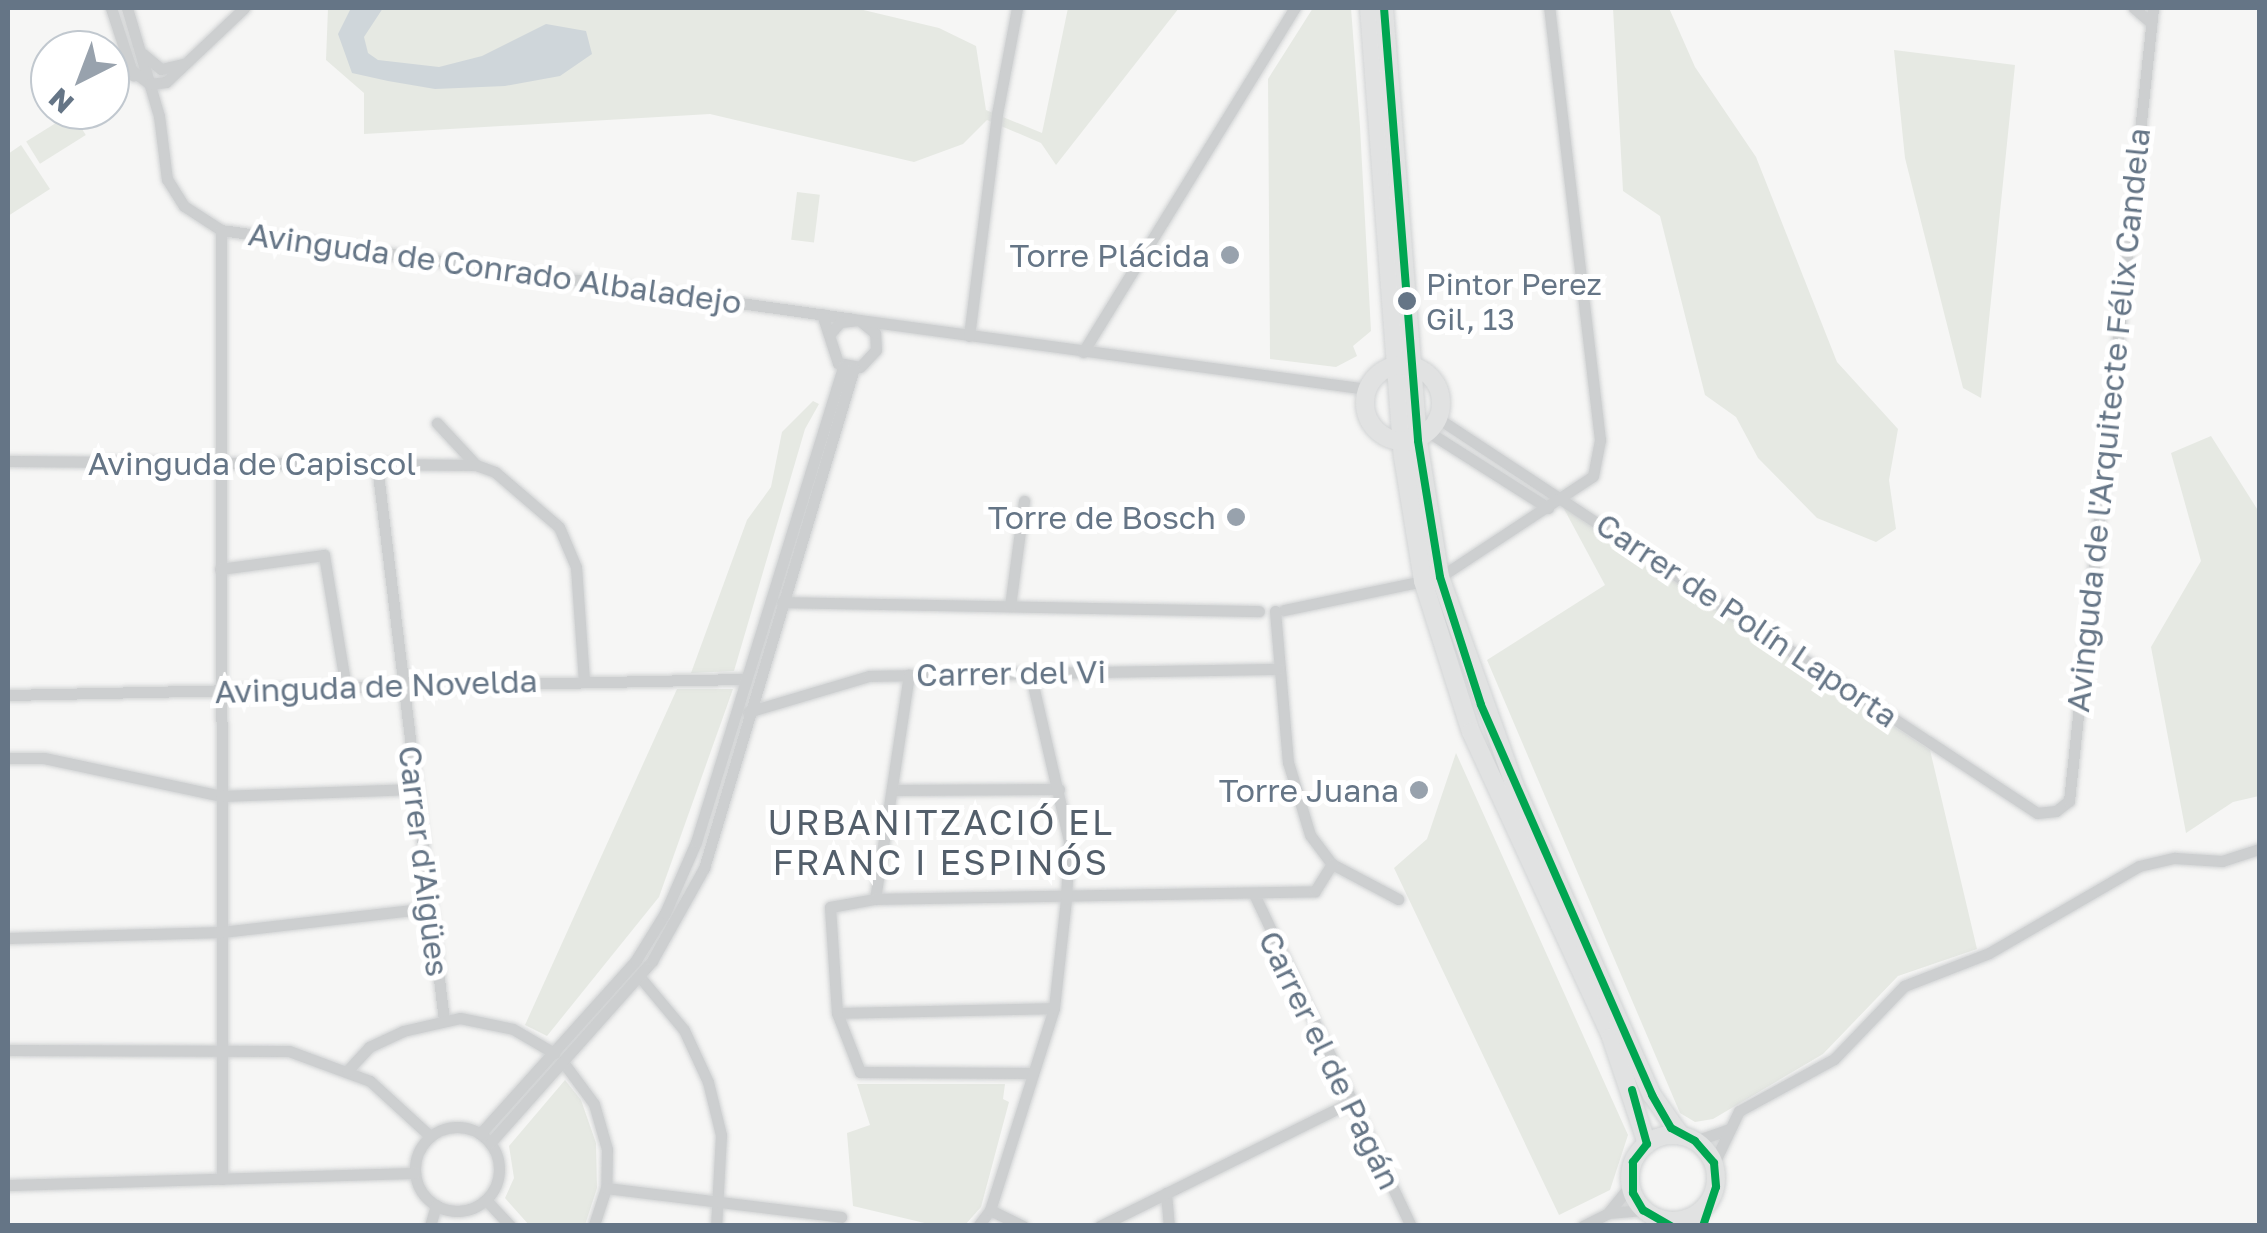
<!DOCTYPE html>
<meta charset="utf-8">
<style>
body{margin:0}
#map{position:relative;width:2267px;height:1233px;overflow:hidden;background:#f6f6f5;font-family:"Golos Text",sans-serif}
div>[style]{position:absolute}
.green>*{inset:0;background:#e6e9e3;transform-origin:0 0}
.water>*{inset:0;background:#cfd6da}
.roads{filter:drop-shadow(0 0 2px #d1d3d4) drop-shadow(0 0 2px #d1d3d4)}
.minor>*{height:11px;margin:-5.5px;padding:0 5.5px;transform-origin:5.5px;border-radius:5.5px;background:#cdcfd0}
.minor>.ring{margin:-5.5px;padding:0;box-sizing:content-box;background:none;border:11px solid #cdcfd0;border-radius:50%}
.secondary>*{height:18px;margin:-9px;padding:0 9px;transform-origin:9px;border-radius:9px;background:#e1e2e2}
.secondary>.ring{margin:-9px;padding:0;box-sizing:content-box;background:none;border:18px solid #e1e2e2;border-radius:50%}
.bus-1>*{height:8px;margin:-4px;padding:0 4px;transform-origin:4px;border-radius:4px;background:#00a651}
.dots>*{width:28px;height:28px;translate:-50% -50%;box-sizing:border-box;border:5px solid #fff;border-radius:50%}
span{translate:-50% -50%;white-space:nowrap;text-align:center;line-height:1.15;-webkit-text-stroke:10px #fff;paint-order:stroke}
.bus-label{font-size:30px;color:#657586}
.left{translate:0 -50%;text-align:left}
.poi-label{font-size:32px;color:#657586}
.right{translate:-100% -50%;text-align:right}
.street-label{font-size:32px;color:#657586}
.neighbourhood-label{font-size:35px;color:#535f6b;letter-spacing:2.5px}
.frame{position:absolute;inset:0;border:10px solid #657586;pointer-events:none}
.north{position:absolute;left:30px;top:30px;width:100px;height:100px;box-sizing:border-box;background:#fff;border:2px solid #c1c8cf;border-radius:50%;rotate:222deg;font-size:28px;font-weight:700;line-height:40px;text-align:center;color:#657586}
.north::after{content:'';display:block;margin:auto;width:35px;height:45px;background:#98a2ad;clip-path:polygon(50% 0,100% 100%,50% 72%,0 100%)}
</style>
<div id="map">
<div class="green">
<div style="clip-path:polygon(328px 8px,855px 8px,939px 28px,976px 46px,986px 110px,1042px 133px,1068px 8px,1179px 8px,1056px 165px,1041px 143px,987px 120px,963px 144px,914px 162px,710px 114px,364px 134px,364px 93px,326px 60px)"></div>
<div style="clip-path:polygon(1313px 8px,1351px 8px,1360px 127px,1371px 331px,1353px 346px,1357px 356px,1336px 367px,1270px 359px,1268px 79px)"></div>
<div style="clip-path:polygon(1613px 8px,1669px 8px,1695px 67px,1756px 157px,1837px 362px,1898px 429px,1889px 480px,1896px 529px,1876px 542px,1817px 518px,1758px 458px,1736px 417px,1705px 395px,1660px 216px,1623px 191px)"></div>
<div style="clip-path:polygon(1894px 50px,2015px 65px,1981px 398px,1963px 388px,1905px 158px)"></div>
<div style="left:72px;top:113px;width:26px;height:54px;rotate:58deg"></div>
<div style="clip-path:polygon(21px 145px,50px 189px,8px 216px,8px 154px)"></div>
<div style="left:797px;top:192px;width:23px;height:48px;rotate:7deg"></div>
<div style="clip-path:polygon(813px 401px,819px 404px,805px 429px,734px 671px,691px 673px,747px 520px,771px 487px,782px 432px)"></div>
<div style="clip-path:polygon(2211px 436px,2259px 512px,2259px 796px,2233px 802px,2186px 833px,2151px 647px,2201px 561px,2171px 453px)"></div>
<div style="clip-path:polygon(1563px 507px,1930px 750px,1977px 949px,1898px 976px,1823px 1054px,1713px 1119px,1695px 1122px,1680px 1113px,1487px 660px,1605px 585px)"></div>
<div style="clip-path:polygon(677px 689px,733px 689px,659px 897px,547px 1036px,525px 1025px)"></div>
<div style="clip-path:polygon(1456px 753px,1628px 1135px,1610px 1190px,1559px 1215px,1394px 868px,1427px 839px)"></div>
<div style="clip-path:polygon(565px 1080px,581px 1100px,596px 1143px,597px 1188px,585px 1225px,529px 1225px,505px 1198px,514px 1178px,509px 1146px)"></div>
<div style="clip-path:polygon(857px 1084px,1005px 1084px,1003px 1099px,1009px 1102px,981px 1207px,965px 1225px,933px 1225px,853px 1206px,847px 1133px,870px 1125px)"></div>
</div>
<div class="water">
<div style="clip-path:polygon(351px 8px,383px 8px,364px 37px,368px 53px,378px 60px,439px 67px,482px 56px,546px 24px,586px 31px,592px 54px,560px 76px,505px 86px,435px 89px,388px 81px,352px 73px,338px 34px)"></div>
</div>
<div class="roads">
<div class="minor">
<div style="left:111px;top:8px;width:71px;rotate:71.8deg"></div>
<div style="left:127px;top:8px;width:113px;rotate:73.5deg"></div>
<div style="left:159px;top:116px;width:64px;rotate:82.8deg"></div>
<div style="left:167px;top:179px;width:32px;rotate:58deg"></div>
<div style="left:184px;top:206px;width:44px;rotate:33deg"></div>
<div style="left:221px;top:230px;width:639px;rotate:8deg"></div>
<div style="left:2134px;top:8px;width:23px;rotate:41deg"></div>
<div style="left:143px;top:54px;width:23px;rotate:40deg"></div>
<div style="left:161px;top:69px;width:22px;rotate:-13deg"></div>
<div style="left:130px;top:69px;width:25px;rotate:37deg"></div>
<div style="left:150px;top:84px;width:16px;rotate:-7deg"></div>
<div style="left:166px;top:82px;width:108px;rotate:-43.5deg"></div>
<div style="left:221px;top:230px;width:949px;rotate:89.94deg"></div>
<div style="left:822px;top:314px;width:52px;rotate:71.9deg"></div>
<div style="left:838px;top:363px;width:22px;rotate:10deg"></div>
<div style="left:860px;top:367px;width:23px;rotate:-47deg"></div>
<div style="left:876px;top:350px;width:17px;rotate:-93deg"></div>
<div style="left:875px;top:333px;width:21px;rotate:-141deg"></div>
<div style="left:859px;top:320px;width:19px;rotate:174deg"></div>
<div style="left:840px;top:322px;width:17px;rotate:130deg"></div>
<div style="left:859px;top:320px;width:513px;rotate:7.73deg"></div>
<div style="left:969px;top:336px;width:224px;rotate:-82.8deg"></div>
<div style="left:997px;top:114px;width:108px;rotate:-79.3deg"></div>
<div style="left:1083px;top:352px;width:404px;rotate:-58.4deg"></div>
<div style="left:1439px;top:419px;width:716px;rotate:33.38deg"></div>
<div style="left:2037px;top:813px;width:19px;rotate:-6deg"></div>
<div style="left:2056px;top:811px;width:16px;rotate:-38deg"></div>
<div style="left:2069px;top:801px;width:797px;rotate:-83.95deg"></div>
<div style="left:437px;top:423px;width:57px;rotate:47.1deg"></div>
<div style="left:1430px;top:433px;width:140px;rotate:32.4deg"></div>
<div style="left:8px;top:461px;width:468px;rotate:0.5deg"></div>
<div style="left:476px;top:465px;width:20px;rotate:20deg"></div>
<div style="left:495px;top:472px;width:84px;rotate:40.7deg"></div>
<div style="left:559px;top:527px;width:43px;rotate:67deg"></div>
<div style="left:576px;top:567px;width:113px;rotate:86deg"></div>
<div style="left:377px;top:465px;width:559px;rotate:83.12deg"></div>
<div style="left:220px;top:569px;width:105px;rotate:-7.7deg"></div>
<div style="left:324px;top:555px;width:135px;rotate:80.6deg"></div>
<div style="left:1440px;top:577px;width:183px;rotate:-33.4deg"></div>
<div style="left:1593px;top:476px;width:37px;rotate:-79deg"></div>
<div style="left:1600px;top:440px;width:435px;rotate:-96.7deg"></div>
<div style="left:782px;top:602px;width:477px;rotate:1.1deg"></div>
<div style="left:1010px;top:606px;width:106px;rotate:-82.4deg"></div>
<div style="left:1284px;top:610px;width:142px;rotate:-11.8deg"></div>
<div style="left:1275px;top:611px;width:152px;rotate:85.1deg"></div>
<div style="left:1288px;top:762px;width:76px;rotate:73.2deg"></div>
<div style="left:1310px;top:835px;width:36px;rotate:53deg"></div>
<div style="left:1332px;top:864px;width:75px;rotate:27.9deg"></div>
<div style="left:8px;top:695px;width:736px;rotate:-1.25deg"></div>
<div style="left:748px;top:712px;width:126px;rotate:-16.6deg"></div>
<div style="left:869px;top:676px;width:410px;rotate:-1deg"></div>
<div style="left:8px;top:758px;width:36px"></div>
<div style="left:44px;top:758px;width:181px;rotate:12.1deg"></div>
<div style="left:221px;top:796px;width:193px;rotate:-2.1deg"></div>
<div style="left:892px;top:790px;width:167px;rotate:-0.3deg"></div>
<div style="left:1254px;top:894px;width:367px;rotate:64.7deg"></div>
<div style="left:875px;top:899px;width:227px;rotate:-81.4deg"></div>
<div style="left:8px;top:938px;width:214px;rotate:-1.6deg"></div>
<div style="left:222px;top:932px;width:209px;rotate:-6.6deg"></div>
<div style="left:639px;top:976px;width:70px;rotate:50.2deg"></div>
<div style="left:684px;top:1030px;width:57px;rotate:65.2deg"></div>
<div style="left:708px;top:1082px;width:55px;rotate:76.2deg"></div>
<div style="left:721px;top:1135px;width:91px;rotate:93.1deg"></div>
<div style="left:837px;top:1013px;width:217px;rotate:-1.3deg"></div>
<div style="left:8px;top:1050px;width:281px;rotate:0.2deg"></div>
<div style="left:289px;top:1051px;width:86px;rotate:20.3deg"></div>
<div style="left:370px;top:1081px;width:81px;rotate:42.5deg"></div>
<div style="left:563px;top:1062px;width:52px;rotate:53.6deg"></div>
<div style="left:594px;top:1104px;width:47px;rotate:73.9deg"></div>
<div style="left:607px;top:1149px;width:39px;rotate:91deg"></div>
<div style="left:606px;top:1188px;width:40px;rotate:108deg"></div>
<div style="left:347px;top:1071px;width:33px;rotate:-47deg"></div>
<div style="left:369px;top:1047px;width:38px;rotate:-25deg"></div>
<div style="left:403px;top:1031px;width:58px;rotate:-12.8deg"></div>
<div style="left:460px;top:1018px;width:54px;rotate:11.7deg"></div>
<div style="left:513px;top:1029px;width:48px;rotate:30.3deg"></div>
<div style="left:1031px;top:1073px;width:171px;rotate:-179.7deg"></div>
<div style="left:860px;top:1072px;width:63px;rotate:-111.3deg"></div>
<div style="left:837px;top:1013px;width:106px;rotate:-93.8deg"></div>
<div style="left:830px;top:907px;width:46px;rotate:-10.1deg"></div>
<div style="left:875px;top:899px;width:440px;rotate:-1deg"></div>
<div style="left:1315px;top:891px;width:32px;rotate:-58deg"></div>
<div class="ring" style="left:415px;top:1127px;width:73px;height:73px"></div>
<div style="left:480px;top:1134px;width:234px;rotate:-48.1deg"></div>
<div style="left:636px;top:960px;width:55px;rotate:-58.3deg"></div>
<div style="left:665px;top:913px;width:77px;rotate:-66.4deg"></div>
<div style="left:696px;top:842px;width:498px;rotate:-72.8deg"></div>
<div style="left:1695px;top:1141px;width:36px;rotate:-19deg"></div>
<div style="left:490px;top:1143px;width:244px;rotate:-48.3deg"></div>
<div style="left:652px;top:961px;width:107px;rotate:-60.8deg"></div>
<div style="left:704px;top:868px;width:522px;rotate:-73.3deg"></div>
<div style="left:1714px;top:1163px;width:58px;rotate:-64.3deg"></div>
<div style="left:1739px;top:1111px;width:108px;rotate:-28.7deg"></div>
<div style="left:1834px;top:1059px;width:101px;rotate:-46.2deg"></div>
<div style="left:1904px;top:986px;width:91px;rotate:-21.2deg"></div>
<div style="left:1989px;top:953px;width:173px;rotate:-30.1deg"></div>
<div style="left:2139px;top:866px;width:37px;rotate:-13deg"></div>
<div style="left:2175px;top:858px;width:47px;rotate:3.7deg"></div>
<div style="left:2222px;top:861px;width:40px;rotate:-18deg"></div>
<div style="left:8px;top:1185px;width:407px;rotate:-1.7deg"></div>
<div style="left:606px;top:1188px;width:237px;rotate:7deg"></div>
<div style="left:1166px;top:1193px;width:33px;rotate:85deg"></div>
<div style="left:486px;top:1200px;width:35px;rotate:47deg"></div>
<div style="left:990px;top:1210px;width:37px;rotate:26deg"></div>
<div style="left:1608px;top:1213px;width:35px;rotate:-5deg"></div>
<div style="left:430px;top:1226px;width:22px;rotate:-74deg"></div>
<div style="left:978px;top:1226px;width:20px;rotate:-53deg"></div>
<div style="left:990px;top:1210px;width:212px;rotate:-72.4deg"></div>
<div style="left:1054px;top:1008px;width:110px;rotate:-83.7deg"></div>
<div style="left:1066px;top:899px;width:58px;rotate:-87deg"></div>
<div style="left:1069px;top:841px;width:173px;rotate:-103deg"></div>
<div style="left:1100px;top:1226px;width:280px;rotate:-26.3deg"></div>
<div style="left:1583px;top:1226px;width:28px;rotate:-27deg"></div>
<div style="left:1608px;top:1213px;width:36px;rotate:-51deg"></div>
</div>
<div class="secondary">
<div style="left:1369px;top:8px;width:450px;rotate:85.7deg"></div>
<div style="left:1403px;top:457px;width:126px;rotate:80.8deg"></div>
<div style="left:1423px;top:581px;width:158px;rotate:72.4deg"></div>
<div style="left:1471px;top:732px;width:336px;rotate:65.3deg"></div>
<div style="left:1611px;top:1037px;width:113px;rotate:71.4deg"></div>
<div style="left:1384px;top:8px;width:434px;rotate:85.5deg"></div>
<div style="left:1418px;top:441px;width:138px;rotate:80.8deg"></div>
<div style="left:1440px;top:577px;width:220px;rotate:70.3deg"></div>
<div style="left:1514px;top:784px;width:340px;rotate:66.1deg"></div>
<div style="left:1652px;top:1095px;width:50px;rotate:54.7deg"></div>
<div class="ring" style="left:1365px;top:365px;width:58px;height:58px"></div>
<div class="ring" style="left:1630px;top:1135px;width:68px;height:68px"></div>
</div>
</div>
<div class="bus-1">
<div style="left:1384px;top:8px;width:434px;rotate:85.5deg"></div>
<div style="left:1418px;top:441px;width:138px;rotate:80.8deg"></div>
<div style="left:1440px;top:577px;width:134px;rotate:72.2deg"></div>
<div style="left:1481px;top:705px;width:426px;rotate:66.3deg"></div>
<div style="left:1652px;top:1095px;width:38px;rotate:60deg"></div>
<div style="left:1671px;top:1128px;width:27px;rotate:28deg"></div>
<div style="left:1695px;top:1141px;width:29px;rotate:49deg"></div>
<div style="left:1714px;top:1163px;width:24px;rotate:85deg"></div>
<div style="left:1716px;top:1187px;width:41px;rotate:108.4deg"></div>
<div style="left:1632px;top:1090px;width:56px;rotate:74.5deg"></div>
<div style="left:1647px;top:1144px;width:23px;rotate:128deg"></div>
<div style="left:1633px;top:1162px;width:31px;rotate:90deg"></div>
<div style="left:1633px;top:1193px;width:20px;rotate:60deg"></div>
<div style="left:1643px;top:1210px;width:32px;rotate:30deg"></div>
</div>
<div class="dots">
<div style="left:1230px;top:255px;background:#98a2ad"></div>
<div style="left:1407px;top:301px;background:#657586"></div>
<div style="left:1236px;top:517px;background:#98a2ad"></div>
<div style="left:1419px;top:790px;background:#98a2ad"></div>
</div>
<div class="bus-label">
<span class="left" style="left:1426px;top:301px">Pintor Perez<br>Gil, 13</span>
</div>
<div class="poi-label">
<span class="right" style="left:1210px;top:255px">Torre Plácida</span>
<span class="right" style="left:1216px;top:517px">Torre de Bosch</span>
<span class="right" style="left:1399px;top:790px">Torre Juana</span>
</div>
<div class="street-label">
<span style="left:495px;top:268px;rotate:8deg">Avinguda de Conrado Albaladejo</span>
<span style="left:2108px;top:420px;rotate:-84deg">Avinguda de l'Arquitecte Félix Candela</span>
<span style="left:252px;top:463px">Avinguda de Capiscol</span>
<span style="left:1747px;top:620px;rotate:34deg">Carrer de Polín Laporta</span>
<span style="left:1011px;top:673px;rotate:-1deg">Carrer del Vi</span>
<span style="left:376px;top:686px;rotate:-2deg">Avinguda de Novelda</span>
<span style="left:424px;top:861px;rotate:83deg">Carrer d'Aigües</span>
<span style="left:1330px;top:1060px;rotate:64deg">Carrer el de Pagán</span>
</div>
<div class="neighbourhood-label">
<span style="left:941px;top:842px">URBANITZACIÓ EL<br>FRANC I ESPINÓS</span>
</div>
<div class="frame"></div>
<div class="north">N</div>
</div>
